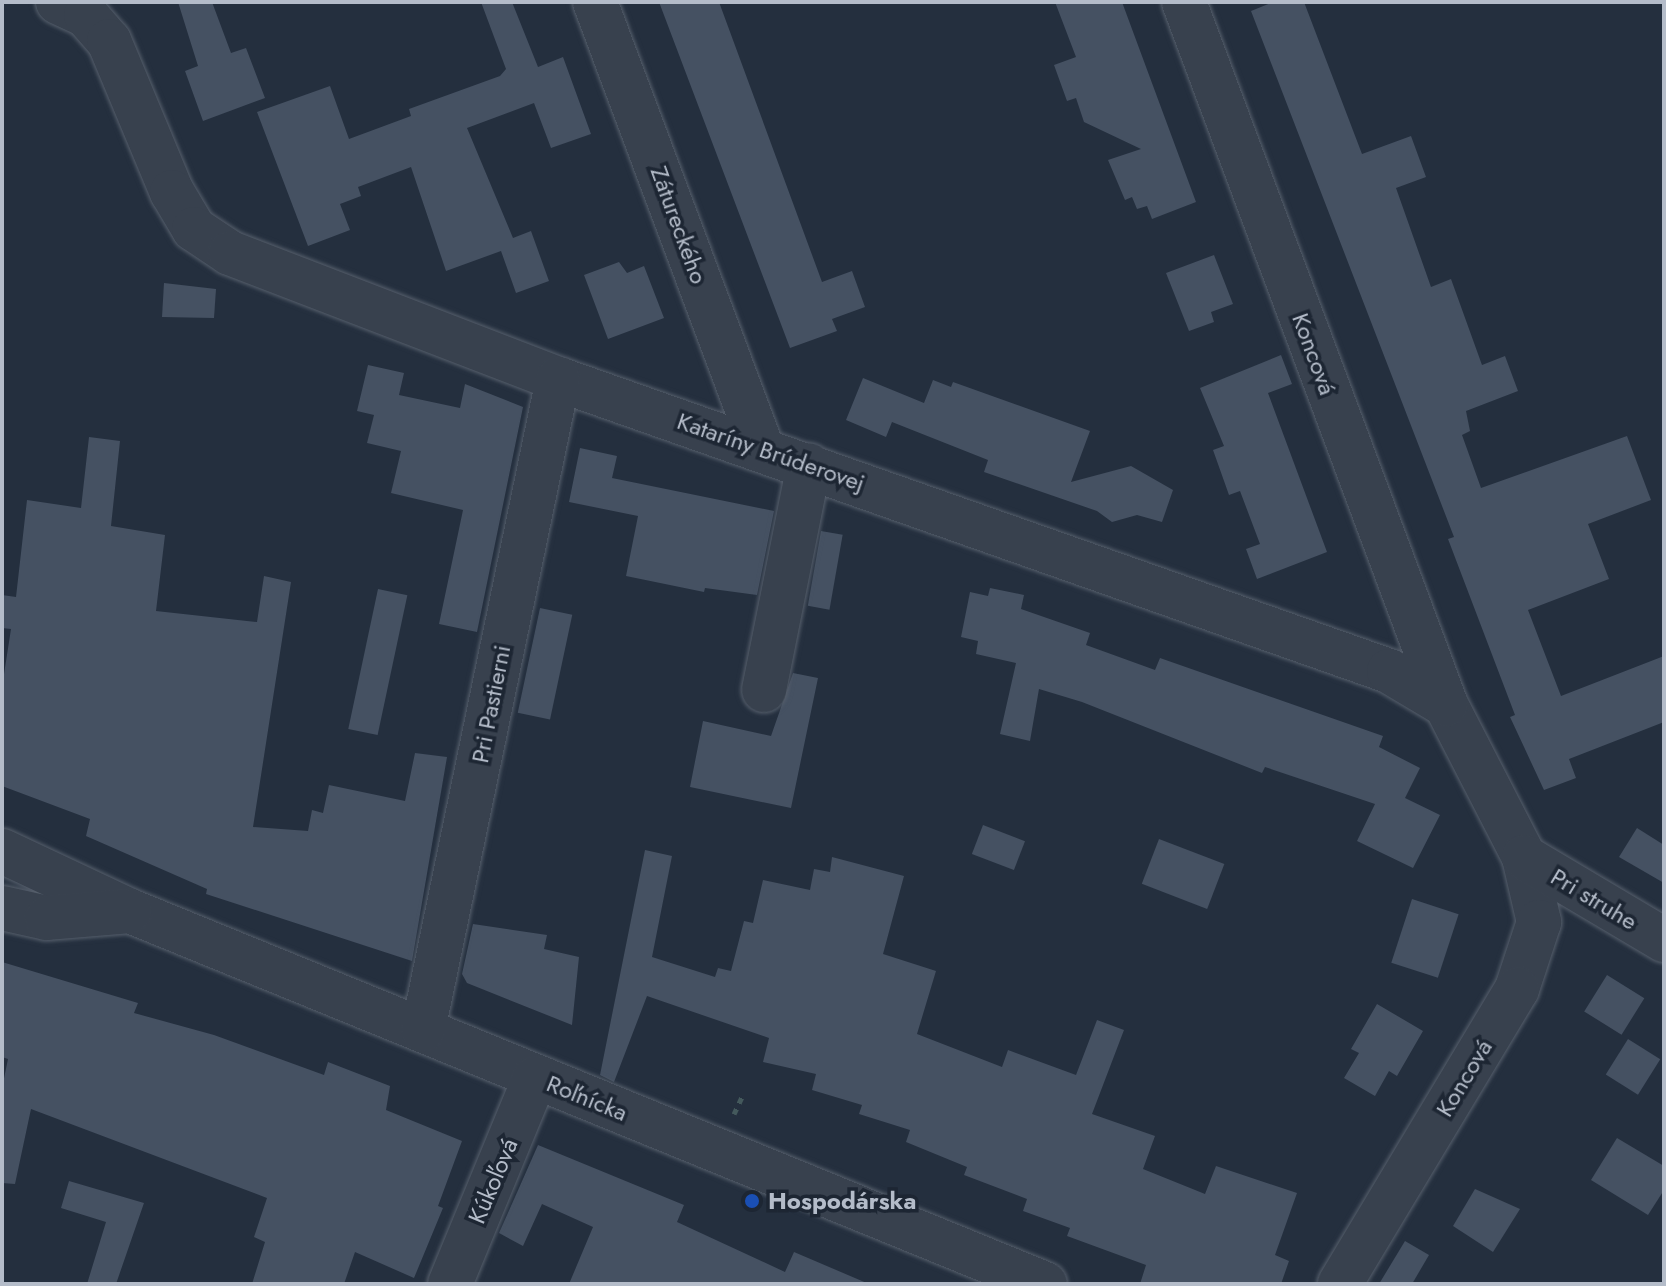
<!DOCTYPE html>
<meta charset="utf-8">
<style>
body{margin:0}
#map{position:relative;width:1666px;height:1286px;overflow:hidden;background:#242f3e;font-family:Jost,sans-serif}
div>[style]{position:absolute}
.building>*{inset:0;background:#455162;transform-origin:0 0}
.path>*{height:5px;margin-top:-2.5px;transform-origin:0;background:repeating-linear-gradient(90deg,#44595c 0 6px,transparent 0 12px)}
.roads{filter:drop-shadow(0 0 2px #565f6c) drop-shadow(0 0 2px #565f6c)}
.minor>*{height:44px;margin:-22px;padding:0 22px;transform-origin:22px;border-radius:22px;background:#38414e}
.dots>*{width:22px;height:22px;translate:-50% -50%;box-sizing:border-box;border:4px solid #1d2633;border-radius:50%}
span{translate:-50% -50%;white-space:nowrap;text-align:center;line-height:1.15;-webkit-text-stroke:7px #1d2633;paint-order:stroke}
.street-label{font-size:24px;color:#b4bcc9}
.poi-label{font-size:24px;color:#b4bcc9;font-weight:700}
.left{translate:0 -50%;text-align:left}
.frame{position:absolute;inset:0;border:4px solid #b4bcc9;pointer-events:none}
</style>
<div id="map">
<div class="building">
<div style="clip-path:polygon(178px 2px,212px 2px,231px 53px,246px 48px,265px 98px,203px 121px,185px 71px,198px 66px)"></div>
<div style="clip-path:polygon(481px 2px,512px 2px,538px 67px,563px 57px,591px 134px,551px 148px,534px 103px,467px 128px,513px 238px,531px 231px,549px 281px,516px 293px,501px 251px,446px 271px,411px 167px,358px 187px,361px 196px,340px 204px,350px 230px,308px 246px,257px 112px,330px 86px,349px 139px,411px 116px,409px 109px,500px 76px,506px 69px)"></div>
<div style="clip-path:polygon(659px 2px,719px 2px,822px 282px,852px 271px,865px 307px,832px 319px,837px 331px,790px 348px)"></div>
<div style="clip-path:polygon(1055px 2px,1122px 2px,1196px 202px,1152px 219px,1147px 206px,1137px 209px,1132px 197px,1125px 200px,1108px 160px,1141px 149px,1084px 122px,1076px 98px,1067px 101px,1054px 65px,1076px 57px)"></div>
<div style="clip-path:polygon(1273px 2px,1304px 2px,1362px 154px,1411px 136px,1426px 177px,1396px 188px,1431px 287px,1451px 279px,1482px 365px,1505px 356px,1518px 391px,1466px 411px,1470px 431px,1462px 435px,1481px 488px,1627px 436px,1651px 500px,1588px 524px,1609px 579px,1528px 610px,1561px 696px,1664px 656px,1664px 722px,1569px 759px,1576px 778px,1544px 790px,1510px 717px,1515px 715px,1448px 539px,1454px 537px,1251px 11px)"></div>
<div style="clip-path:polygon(1214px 255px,1233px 304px,1211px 312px,1214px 322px,1189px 331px,1166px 273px)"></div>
<div style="clip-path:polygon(619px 262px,627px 273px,644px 266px,664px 318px,608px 339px,584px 275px)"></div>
<div style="clip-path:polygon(164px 283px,216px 289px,214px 318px,162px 317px)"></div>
<div style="clip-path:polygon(1281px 355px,1292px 384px,1268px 393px,1327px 552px,1257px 579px,1246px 549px,1260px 544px,1240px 491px,1229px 495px,1213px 450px,1224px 446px,1200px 388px)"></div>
<div style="clip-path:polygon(368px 365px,404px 373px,399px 395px,460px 408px,465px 384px,523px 407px,477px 632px,439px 624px,463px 510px,391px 493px,401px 451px,367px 443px,374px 415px,357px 411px)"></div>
<div style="clip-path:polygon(863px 378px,924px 403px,933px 380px,951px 387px,953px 382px,1090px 431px,1071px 482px,1131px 466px,1173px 490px,1162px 522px,1137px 515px,1112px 522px,1097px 511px,984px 472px,988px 460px,892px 422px,886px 437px,846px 420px)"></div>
<div style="clip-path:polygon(89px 437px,120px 441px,111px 526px,165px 535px,156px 611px,257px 622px,264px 576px,291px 582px,253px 827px,308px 831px,312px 810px,323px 813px,329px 785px,405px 801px,415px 753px,447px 757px,412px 961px,206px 894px,207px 889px,86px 836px,90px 819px,2px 786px,2px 687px,11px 629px,2px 628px,2px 595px,16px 597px,27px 500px,81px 508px)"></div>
<div style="clip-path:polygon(580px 448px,617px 456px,612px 478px,774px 511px,757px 595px,705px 588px,704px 592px,626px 576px,638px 516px,569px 502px)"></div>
<div style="left:821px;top:531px;width:22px;height:76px;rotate:10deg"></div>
<div style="clip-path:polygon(990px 588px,1024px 595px,1021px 609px,1090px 633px,1086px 645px,1155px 670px,1160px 658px,1383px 736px,1379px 747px,1420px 768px,1405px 798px,1440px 815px,1413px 868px,1357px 841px,1375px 804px,1265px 767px,1262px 773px,1082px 702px,1039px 689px,1030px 741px,1000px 734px,1016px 663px,976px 654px,978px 641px,961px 637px,970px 592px,988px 596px)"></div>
<div style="left:378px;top:589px;width:30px;height:143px;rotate:12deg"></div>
<div style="left:540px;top:608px;width:33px;height:107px;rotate:12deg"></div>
<div style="clip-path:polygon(793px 673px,818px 678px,791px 808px,690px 787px,703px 721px,771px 736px)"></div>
<div style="left:983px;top:825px;width:45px;height:31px;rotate:21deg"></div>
<div style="clip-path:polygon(1637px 828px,1664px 845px,1664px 883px,1619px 857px)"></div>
<div style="left:1159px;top:839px;width:70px;height:48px;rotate:21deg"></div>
<div style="clip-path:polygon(645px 850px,672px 856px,652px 957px,715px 977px,718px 968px,731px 971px,744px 921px,753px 923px,763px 880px,810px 890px,814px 869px,830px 872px,832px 857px,904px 876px,883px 954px,936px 971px,917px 1034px,1002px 1067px,1008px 1050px,1076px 1075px,1097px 1020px,1124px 1030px,1092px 1114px,1155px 1136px,1143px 1169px,1205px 1194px,1216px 1166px,1297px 1193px,1275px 1255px,1289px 1261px,1281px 1284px,1140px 1284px,1146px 1265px,1067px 1236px,1070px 1228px,1023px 1211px,1027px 1199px,964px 1175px,967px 1167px,906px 1142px,910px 1130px,859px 1114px,862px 1105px,812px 1090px,816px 1074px,763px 1062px,769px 1038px,647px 996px,614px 1082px,600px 1075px)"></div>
<div style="left:1412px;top:899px;width:49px;height:67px;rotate:18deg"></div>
<div style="clip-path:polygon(473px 924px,547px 935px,544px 949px,579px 957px,572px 1025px,467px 983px,462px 974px)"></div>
<div style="clip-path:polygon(2px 962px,138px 1003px,134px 1013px,214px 1035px,324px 1075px,328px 1062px,390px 1086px,386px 1110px,462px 1141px,438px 1206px,443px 1208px,414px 1278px,355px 1252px,344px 1284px,252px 1284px,265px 1242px,254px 1237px,267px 1198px,31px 1109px,15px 1184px,2px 1183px,2px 1088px,8px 1059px,2px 1057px)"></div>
<div style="left:1607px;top:975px;width:44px;height:43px;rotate:32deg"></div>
<div style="clip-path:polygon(1377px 1004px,1423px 1031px,1397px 1076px,1389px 1071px,1375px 1096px,1344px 1078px,1359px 1053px,1351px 1049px)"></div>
<div style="left:1628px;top:1039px;width:38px;height:42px;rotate:32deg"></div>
<div style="clip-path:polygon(1617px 1138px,1664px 1166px,1664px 1190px,1648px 1215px,1591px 1180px)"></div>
<div style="clip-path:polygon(538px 1145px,684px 1205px,677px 1222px,785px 1272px,794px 1252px,869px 1284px,569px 1284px,593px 1227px,542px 1204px,523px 1246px,499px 1233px)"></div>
<div style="clip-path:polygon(69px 1181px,144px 1203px,116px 1284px,87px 1284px,106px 1222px,61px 1208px)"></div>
<div style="clip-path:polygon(1475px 1189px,1520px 1209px,1493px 1252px,1453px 1226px)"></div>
<div style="clip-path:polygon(1405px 1241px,1429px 1255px,1412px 1284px,1379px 1284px)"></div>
</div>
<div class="path">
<div style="left:734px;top:1114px;width:19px;rotate:-65deg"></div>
</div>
<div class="roads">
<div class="minor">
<div style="left:58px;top:2px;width:31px;rotate:25deg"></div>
<div style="left:86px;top:15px;width:35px;rotate:49deg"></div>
<div style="left:109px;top:41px;width:164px;rotate:67.4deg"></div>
<div style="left:172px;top:192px;width:43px;rotate:59.3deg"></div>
<div style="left:194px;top:229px;width:43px;rotate:33.7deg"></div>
<div style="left:230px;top:253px;width:351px;rotate:21deg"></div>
<div style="left:558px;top:379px;width:881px;rotate:19.36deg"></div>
<div style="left:1389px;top:671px;width:66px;rotate:30.8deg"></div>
<div style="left:1446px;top:705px;width:171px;rotate:62.8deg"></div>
<div style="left:1524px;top:857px;width:67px;rotate:77deg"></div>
<div style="left:1539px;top:922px;width:71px;rotate:108.2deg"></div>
<div style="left:1517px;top:989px;width:344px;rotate:121deg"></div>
<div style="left:595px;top:2px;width:476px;rotate:69.5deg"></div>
<div style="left:1184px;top:2px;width:750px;rotate:69.56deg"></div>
<div style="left:764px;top:690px;width:229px;rotate:-78.7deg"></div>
<div style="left:2px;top:851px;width:141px;rotate:25.1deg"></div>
<div style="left:130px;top:911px;width:988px;rotate:22.18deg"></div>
<div style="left:1524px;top:857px;width:163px;rotate:30.7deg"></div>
<div style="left:2px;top:908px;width:46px;rotate:12.5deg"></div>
<div style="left:47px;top:918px;width:83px;rotate:-4.8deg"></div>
<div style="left:423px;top:1030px;width:665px;rotate:-78.28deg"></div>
<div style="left:450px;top:1284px;width:223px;rotate:-67.6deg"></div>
</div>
</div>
<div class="dots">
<div style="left:752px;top:1201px;background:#1a4fb4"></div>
</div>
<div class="street-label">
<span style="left:679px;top:225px;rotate:70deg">Zátureckého</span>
<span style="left:1314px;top:354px;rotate:70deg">Koncová</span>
<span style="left:771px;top:452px;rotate:19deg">Kataríny Brúderovej</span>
<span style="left:491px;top:704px;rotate:-79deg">Pri Pastierni</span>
<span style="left:1594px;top:899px;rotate:31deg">Pri struhe</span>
<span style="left:1464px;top:1078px;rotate:-59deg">Koncová</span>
<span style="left:587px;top:1098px;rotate:22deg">Roľnícka</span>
<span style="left:493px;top:1181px;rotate:-67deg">Kúkoľová</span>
</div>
<div class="poi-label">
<span class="left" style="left:768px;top:1201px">Hospodárska</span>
</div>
<div class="frame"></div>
</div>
